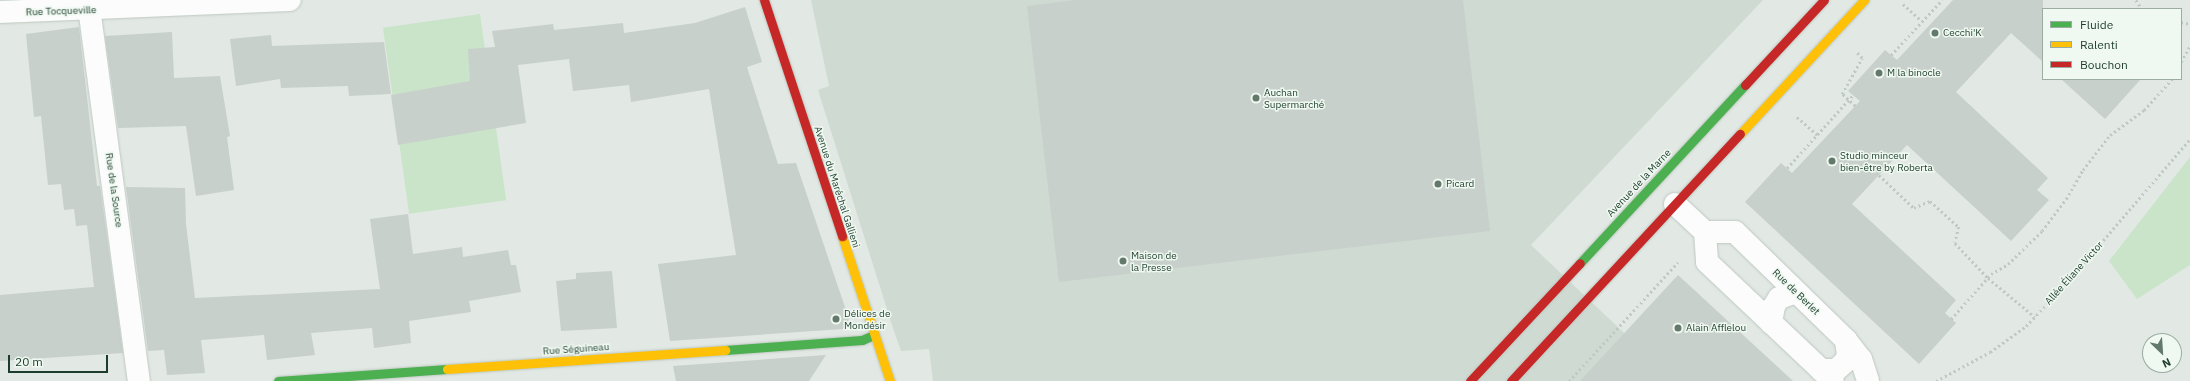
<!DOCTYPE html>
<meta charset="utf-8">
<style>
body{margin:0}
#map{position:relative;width:2190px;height:381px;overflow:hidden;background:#e2e8e3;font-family:"IBM Plex Sans",sans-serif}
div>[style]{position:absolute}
.built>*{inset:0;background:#cfdad2}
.green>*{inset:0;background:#c9e4c9;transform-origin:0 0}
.building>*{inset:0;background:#c8d0cb}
.path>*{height:2.5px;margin-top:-1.25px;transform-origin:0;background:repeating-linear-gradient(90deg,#bfc9c3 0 2px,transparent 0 5px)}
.roads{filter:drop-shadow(0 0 1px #bdc8c1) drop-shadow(0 0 1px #bdc8c1)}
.street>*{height:22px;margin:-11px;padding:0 11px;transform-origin:11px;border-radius:11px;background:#fbfcfb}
.fast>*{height:9px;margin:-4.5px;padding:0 4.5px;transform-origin:4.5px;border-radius:4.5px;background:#4caf50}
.slow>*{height:9px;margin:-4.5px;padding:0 4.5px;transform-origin:4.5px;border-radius:4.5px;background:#ffc107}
.jam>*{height:9px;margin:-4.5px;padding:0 4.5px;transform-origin:4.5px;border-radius:4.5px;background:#c62828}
.dots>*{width:11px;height:11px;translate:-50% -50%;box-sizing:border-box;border:2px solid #eff8f1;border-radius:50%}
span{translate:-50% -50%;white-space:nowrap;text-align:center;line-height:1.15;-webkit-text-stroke:3px #eff8f1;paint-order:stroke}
.street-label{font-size:10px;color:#1d3d2c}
.poi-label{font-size:10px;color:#1d3d2c}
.left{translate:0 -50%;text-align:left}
.legend{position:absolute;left:2042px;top:8px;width:140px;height:72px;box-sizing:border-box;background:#eff8f1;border:1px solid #9bada2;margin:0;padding:5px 7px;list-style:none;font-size:12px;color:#1d3d2c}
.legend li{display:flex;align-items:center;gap:8px;height:20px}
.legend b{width:20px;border:1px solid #9bada2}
.north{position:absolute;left:2142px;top:333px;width:40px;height:40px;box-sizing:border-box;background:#eff8f1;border:1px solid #9bada2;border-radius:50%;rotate:155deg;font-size:11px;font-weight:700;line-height:16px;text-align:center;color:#1d3d2c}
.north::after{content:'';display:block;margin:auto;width:14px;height:18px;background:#62796c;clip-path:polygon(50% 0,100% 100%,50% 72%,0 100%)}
.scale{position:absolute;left:8px;top:355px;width:100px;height:18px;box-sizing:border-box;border:2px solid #1d3d2c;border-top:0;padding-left:5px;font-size:12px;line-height:14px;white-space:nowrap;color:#1d3d2c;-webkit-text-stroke:3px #eff8f1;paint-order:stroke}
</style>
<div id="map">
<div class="built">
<div style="clip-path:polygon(811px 0,1763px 0,1531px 245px,1675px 381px,933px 381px,929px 349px,901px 351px,892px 325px,818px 90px,829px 86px)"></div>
</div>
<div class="green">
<div style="left:480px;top:14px;width:188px;height:98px;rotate:82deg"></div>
<div style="clip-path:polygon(2190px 157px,2190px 265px,2137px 299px,2109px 261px)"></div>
</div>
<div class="building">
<div style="clip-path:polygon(1075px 0,1463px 0,1490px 231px,1059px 282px,1027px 6px)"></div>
<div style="clip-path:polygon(1953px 0,2043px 0,2043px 62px,2011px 33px,1956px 92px,2048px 178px,2037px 190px,2049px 200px,2011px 241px,1907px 145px,1852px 204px,1956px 300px,1945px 313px,1956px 323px,1919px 364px,1745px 202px,1781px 163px,1792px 173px,1860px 101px,1848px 91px,1885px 50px,1897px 60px)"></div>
<div style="clip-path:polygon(745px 7px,762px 62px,747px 67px,778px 164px,796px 163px,849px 319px,843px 329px,670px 341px,658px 264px,736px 255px,709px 89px,631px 102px,629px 85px,573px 91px,569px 59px,518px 65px,526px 123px,398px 145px,391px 95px,470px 81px,468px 49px,495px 47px,492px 31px,553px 24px,554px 30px,623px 23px,624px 33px,695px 23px)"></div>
<div style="clip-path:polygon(79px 27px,97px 186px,100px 186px,123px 353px,0 361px,0 295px,94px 287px,87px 225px,76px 226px,74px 209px,64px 210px,61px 184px,48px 185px,41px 116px,34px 117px,26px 34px)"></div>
<div style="clip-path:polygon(172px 32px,174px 78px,220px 76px,230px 136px,227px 137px,234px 190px,196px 196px,186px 126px,118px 128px,105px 36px)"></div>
<div style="clip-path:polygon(271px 35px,272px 46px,384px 42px,391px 94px,349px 96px,348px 86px,281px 88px,280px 79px,236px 86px,230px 39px)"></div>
<div style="clip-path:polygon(2061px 79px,2141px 79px,2105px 119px)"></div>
<div style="clip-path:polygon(126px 187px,185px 188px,186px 224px,195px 298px,380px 289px,370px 219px,408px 214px,413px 254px,462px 247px,463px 257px,508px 250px,511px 265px,516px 265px,521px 292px,469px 301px,471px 312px,409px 321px,411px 343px,374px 348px,372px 328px,311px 333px,315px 355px,267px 360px,264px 335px,201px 340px,205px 373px,167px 375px,164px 350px,148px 351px)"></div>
<div style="clip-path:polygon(612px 271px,617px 328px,561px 331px,556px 281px,576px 279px,576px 273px)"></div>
<div style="clip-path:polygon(1678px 275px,1793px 381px,1580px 381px)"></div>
<div style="clip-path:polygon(826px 355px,809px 381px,676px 381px,673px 366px)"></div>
</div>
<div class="path">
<div style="left:2136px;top:0;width:11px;rotate:56deg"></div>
<div style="left:1903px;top:4px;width:25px;rotate:42deg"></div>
<div style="left:2181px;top:22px;width:9px;rotate:13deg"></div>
<div style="left:1891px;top:55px;width:75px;rotate:-47.2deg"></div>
<div style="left:2181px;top:62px;width:18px;rotate:-61deg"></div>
<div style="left:1855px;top:106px;width:18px;rotate:-137deg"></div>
<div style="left:1842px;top:94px;width:41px;rotate:-60.9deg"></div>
<div style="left:1862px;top:58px;width:8px;rotate:-135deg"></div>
<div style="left:1797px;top:117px;width:28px;rotate:41deg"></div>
<div style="left:1787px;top:168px;width:98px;rotate:-47.9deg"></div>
<div style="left:1879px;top:175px;width:48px;rotate:43.3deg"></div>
<div style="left:1914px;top:208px;width:17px;rotate:-24deg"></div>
<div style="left:1930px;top:201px;width:39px;rotate:42deg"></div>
<div style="left:1959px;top:227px;width:16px;rotate:104deg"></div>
<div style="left:1955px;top:243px;width:48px;rotate:46.7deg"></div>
<div style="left:1988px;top:278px;width:61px;rotate:39.7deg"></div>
<div style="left:1951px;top:319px;width:60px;rotate:-48.4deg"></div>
<div style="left:1991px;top:274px;width:20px;rotate:-30deg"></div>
<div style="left:2008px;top:264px;width:47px;rotate:-44.1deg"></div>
<div style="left:2042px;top:231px;width:40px;rotate:-53deg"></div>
<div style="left:2066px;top:199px;width:34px;rotate:-60deg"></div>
<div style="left:2083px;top:170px;width:44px;rotate:-52.4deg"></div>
<div style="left:2110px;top:135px;width:42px;rotate:-36.3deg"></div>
<div style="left:2144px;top:110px;width:42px;rotate:-47.9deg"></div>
<div style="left:1569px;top:381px;width:161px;rotate:-47.5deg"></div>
<div style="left:1936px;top:381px;width:61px;rotate:-28.2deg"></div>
<div style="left:1990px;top:352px;width:44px;rotate:-35.8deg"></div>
<div style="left:2026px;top:326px;width:55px;rotate:-46.5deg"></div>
<div style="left:2064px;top:286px;width:194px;rotate:-49.4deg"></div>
</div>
<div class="roads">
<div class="street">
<div style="left:88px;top:0;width:384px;rotate:82.4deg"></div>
<div style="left:0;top:12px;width:290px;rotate:-2.4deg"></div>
<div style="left:1675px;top:204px;width:41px;rotate:43deg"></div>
<div style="left:1705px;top:232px;width:30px;rotate:86deg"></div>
<div style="left:1707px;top:262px;width:173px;rotate:43.4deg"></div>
<div style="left:1705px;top:232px;width:30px"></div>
<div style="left:1735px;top:232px;width:155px;rotate:44.2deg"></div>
<div style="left:1846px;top:340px;width:24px;rotate:52deg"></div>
<div style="left:1861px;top:359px;width:23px;rotate:72deg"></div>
<div style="left:1771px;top:323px;width:17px;rotate:-80deg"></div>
<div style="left:1774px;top:306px;width:9px;rotate:-58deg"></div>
<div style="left:1779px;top:298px;width:18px;rotate:-19deg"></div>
<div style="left:1821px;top:370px;width:15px"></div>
<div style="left:1836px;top:370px;width:12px;rotate:-42deg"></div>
<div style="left:1845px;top:362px;width:8px;rotate:-67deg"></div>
<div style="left:1848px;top:355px;width:15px;rotate:-98deg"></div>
</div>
<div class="fast">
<div style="left:1580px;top:263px;width:243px;rotate:-47.2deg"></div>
<div style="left:725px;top:350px;width:137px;rotate:-4.2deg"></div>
<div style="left:862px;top:340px;width:13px;rotate:-23deg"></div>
<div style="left:278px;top:381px;width:169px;rotate:-4.1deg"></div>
</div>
<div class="slow">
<div style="left:1740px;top:134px;width:183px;rotate:-47.2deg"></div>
<div style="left:842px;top:236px;width:153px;rotate:71.7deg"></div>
<div style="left:447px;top:369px;width:279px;rotate:-3.9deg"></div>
</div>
<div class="jam">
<div style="left:764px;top:0;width:249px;rotate:71.7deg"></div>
<div style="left:1745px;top:85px;width:116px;rotate:-47.1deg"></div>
<div style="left:1470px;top:381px;width:161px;rotate:-47deg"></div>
<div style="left:1511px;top:381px;width:337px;rotate:-47.2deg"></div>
</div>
</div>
<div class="dots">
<div style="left:1935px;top:33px;background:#62796c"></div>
<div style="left:1879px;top:73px;background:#62796c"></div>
<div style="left:1256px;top:98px;background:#62796c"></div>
<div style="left:1832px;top:161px;background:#62796c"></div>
<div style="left:1438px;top:184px;background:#62796c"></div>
<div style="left:1123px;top:261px;background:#62796c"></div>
<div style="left:836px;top:319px;background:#62796c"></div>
<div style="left:1678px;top:328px;background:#62796c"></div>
</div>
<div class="street-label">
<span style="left:61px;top:11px;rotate:-2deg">Rue Tocqueville</span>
<span style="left:1639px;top:183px;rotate:-47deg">Avenue de la Marne</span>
<span style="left:837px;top:187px;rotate:72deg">Avenue du Maréchal Gallieni</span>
<span style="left:114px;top:190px;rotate:82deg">Rue de la Source</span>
<span style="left:2074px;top:273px;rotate:-48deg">Allée Éliane Victor</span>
<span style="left:1796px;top:292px;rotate:44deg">Rue de Berlet</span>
<span style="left:576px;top:349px;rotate:-4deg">Rue Séguineau</span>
</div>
<div class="poi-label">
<span class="left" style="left:1943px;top:33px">Cecchi'K</span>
<span class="left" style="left:1887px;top:73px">M la binocle</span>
<span class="left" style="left:1264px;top:98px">Auchan<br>Supermarché</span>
<span class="left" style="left:1840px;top:161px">Studio minceur<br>bien-être by Roberta</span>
<span class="left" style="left:1446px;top:184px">Picard</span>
<span class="left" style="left:1131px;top:261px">Maison de<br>la Presse</span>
<span class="left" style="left:844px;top:319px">Délices de<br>Mondésir</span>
<span class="left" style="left:1686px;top:328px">Alain Afflelou</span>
</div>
<ul class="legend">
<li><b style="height:5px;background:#4caf50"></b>Fluide</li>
<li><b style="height:5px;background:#ffc107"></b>Ralenti</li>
<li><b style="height:5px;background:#c62828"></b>Bouchon</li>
</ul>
<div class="north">N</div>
<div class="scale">20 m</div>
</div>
